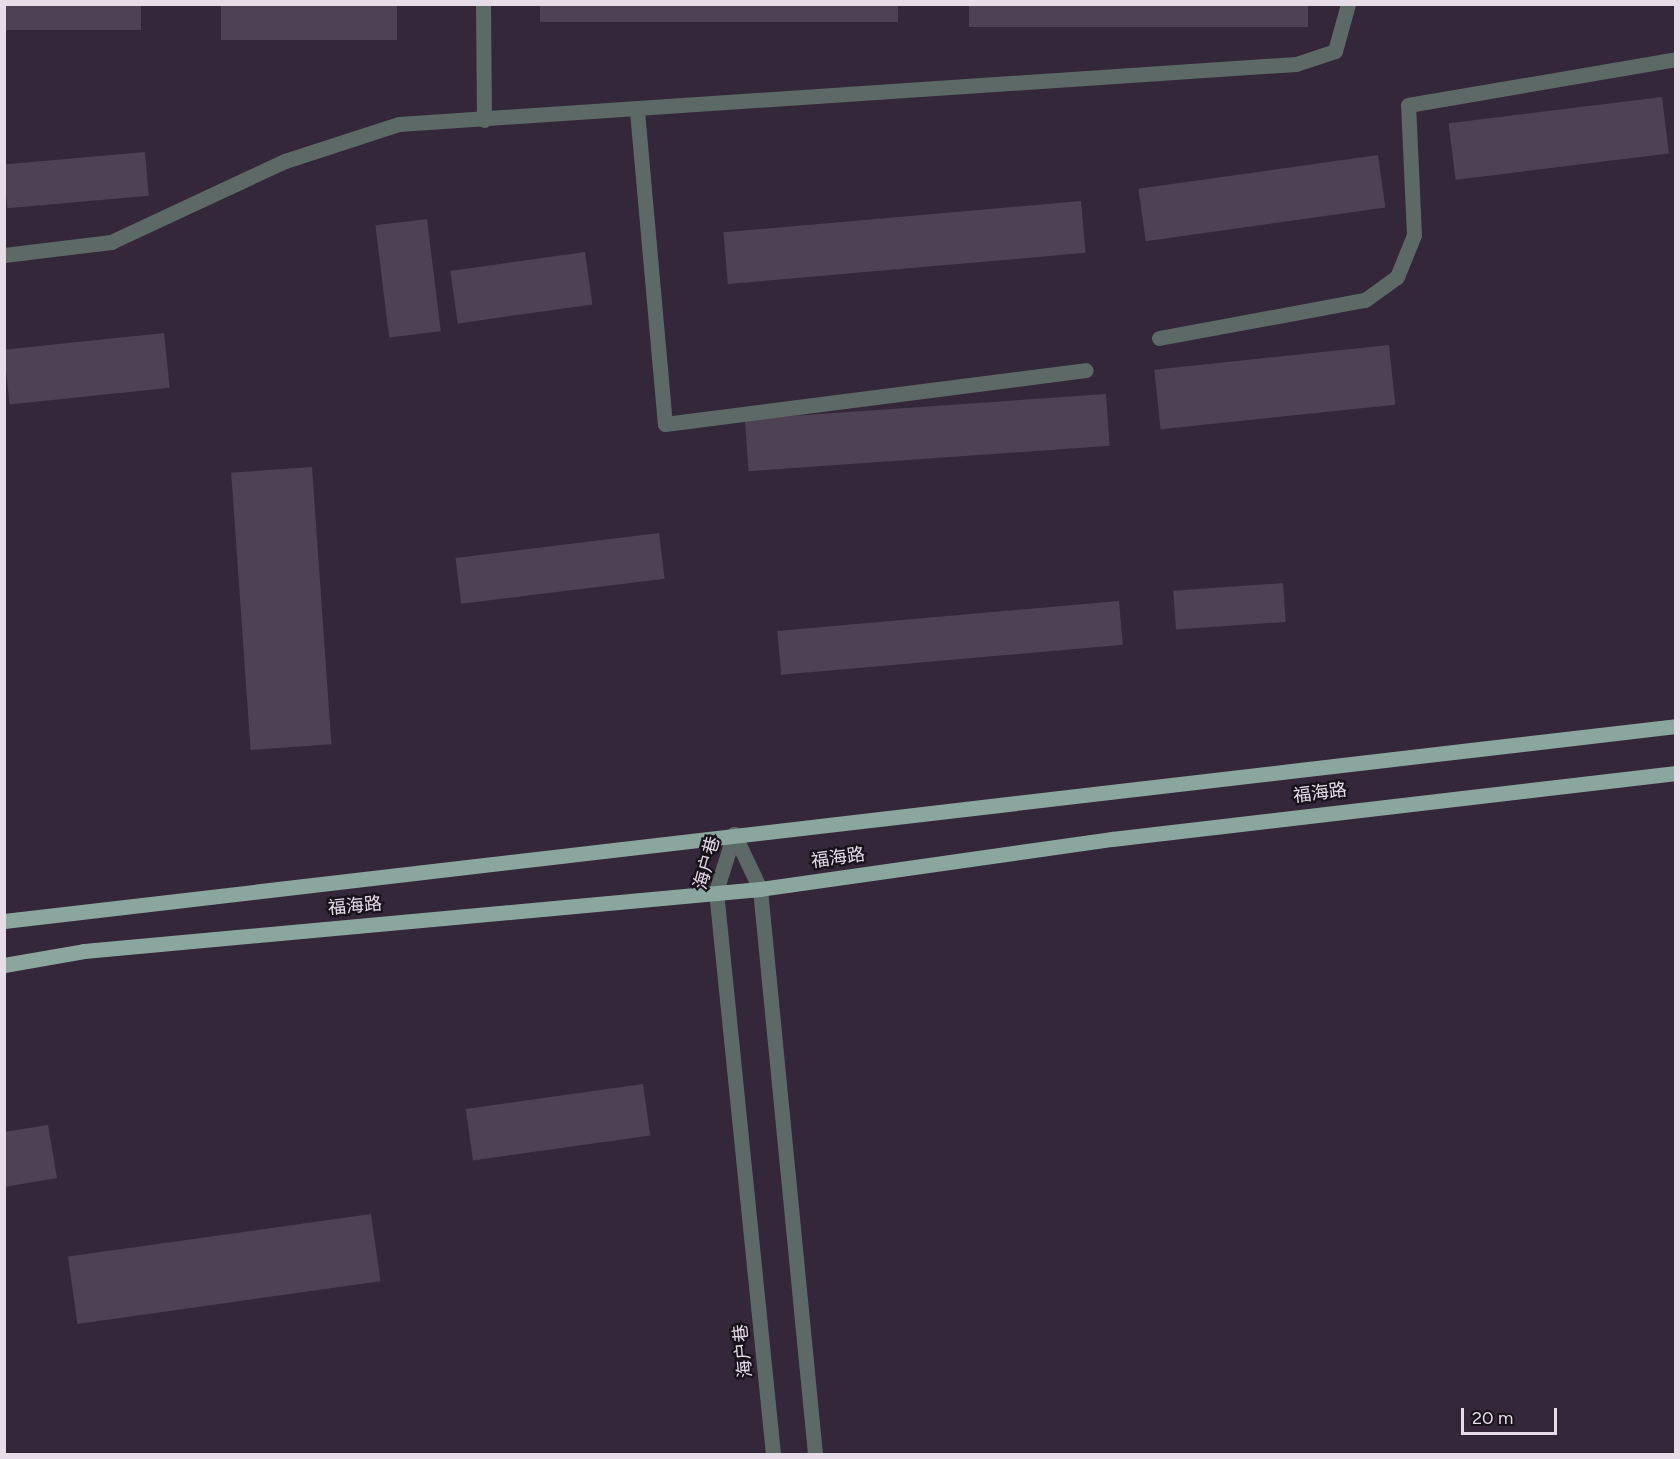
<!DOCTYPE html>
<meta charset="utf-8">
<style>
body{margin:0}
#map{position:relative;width:1680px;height:1459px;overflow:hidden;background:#332739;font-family:Figtree,"Noto Sans SC",sans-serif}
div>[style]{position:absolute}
.building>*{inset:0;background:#4e4154;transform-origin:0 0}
.minor>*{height:15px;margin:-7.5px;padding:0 7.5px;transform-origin:7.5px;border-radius:7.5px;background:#5d6966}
.major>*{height:15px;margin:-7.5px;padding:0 7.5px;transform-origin:7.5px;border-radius:7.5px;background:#8ba69f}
span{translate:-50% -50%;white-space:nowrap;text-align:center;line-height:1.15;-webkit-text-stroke:4.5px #18121a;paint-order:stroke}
.street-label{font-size:18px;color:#e6dde9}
.frame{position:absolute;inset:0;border:6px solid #e6dde9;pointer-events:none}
.scale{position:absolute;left:1461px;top:1408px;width:96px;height:27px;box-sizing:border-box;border:3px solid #e6dde9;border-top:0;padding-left:8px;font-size:18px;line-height:21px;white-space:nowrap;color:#e6dde9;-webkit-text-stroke:4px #18121a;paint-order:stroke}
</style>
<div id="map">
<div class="building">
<div style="left:4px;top:4px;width:137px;height:26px"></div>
<div style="left:221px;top:4px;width:176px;height:36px"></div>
<div style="left:540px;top:4px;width:358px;height:18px"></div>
<div style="left:969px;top:4px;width:339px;height:23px"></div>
<div style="left:1662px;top:97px;width:57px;height:215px;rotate:83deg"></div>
<div style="left:145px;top:152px;width:44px;height:142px;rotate:85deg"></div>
<div style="left:1378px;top:155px;width:53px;height:242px;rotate:82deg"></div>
<div style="left:1081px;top:201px;width:52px;height:359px;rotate:85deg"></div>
<div style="left:427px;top:219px;width:113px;height:52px;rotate:83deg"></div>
<div style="left:585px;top:252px;width:53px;height:136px;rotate:82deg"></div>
<div style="left:164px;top:333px;width:55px;height:161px;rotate:84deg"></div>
<div style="left:1389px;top:345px;width:60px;height:236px;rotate:84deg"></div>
<div style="left:1106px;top:394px;width:52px;height:362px;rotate:86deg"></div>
<div style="left:312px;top:467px;width:278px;height:81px;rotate:86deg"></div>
<div style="left:659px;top:533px;width:46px;height:205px;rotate:83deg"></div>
<div style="left:1283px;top:583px;width:39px;height:110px;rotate:86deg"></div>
<div style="left:1119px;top:601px;width:44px;height:343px;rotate:85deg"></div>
<div style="left:643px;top:1084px;width:52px;height:179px;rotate:82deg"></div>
<div style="clip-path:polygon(48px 1125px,57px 1178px,4px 1187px,4px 1132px)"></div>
<div style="left:371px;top:1214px;width:68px;height:306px;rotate:82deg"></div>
</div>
<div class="minor">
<div style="left:483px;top:4px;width:116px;rotate:89.5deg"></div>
<div style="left:637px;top:111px;width:314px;rotate:84.9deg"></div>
<div style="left:665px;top:424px;width:424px;rotate:-7.3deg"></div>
<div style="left:4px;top:255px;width:108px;rotate:-6.9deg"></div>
<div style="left:111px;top:242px;width:192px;rotate:-25deg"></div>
<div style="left:285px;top:161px;width:120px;rotate:-18deg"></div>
<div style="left:399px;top:124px;width:899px;rotate:-3.83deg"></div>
<div style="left:1296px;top:64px;width:41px;rotate:-18.4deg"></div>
<div style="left:1335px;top:51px;width:49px;rotate:-74.5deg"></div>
<div style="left:1159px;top:338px;width:209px;rotate:-10.5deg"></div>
<div style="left:1365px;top:300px;width:39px;rotate:-36deg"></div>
<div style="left:1397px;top:277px;width:45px;rotate:-68deg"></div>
<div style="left:1414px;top:235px;width:130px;rotate:-92.6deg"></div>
<div style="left:1408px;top:105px;width:272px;rotate:-9.7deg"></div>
<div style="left:734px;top:834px;width:61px;rotate:64.7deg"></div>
<div style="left:760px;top:889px;width:568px;rotate:84.44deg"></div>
<div style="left:734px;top:834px;width:60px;rotate:107.5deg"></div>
<div style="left:716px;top:891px;width:566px;rotate:84.22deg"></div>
</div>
<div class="major">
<div style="left:4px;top:921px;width:1683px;rotate:-6.65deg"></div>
<div style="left:4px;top:965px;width:81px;rotate:-9.9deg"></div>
<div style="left:84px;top:951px;width:679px;rotate:-5.24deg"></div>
<div style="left:760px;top:889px;width:356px;rotate:-8.1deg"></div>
<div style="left:1112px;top:839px;width:568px;rotate:-6.67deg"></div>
</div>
<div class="street-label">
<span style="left:1320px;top:793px;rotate:-7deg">福海路</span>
<span style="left:838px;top:858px;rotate:-8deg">福海路</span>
<span style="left:707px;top:863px;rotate:-75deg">海户巷</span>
<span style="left:355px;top:906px;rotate:-5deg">福海路</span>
<span style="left:743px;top:1351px;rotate:-96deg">海户巷</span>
</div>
<div class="frame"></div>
<div class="scale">20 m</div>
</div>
